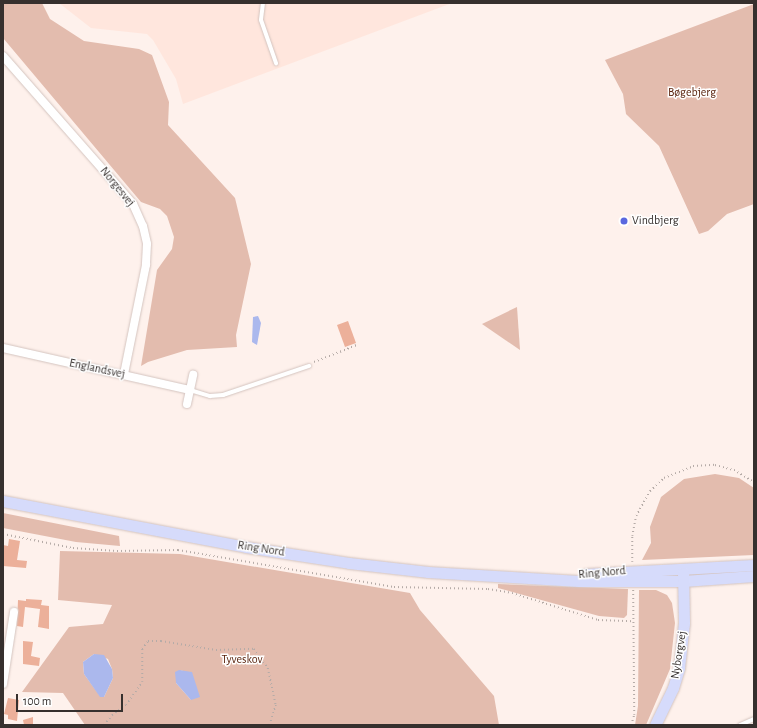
<!DOCTYPE html>
<html>
<head>
<meta charset="utf-8">
<style>
	body { margin:0 }
	#map { position:relative; width:757px; height:728px; overflow:hidden; background:#fef1ec; font-family:"Alegreya Sans",sans-serif }
	div>[style] { position:absolute }
	[style*='--x'] { left:calc(var(--x)*1px); top:calc(var(--y)*1px); width:calc(var(--w)*1px); rotate:calc(var(--a)*1deg) }
	.built>* { inset:0; background:#ffe6dd }
	.green>* { inset:0; background:#e3bcae }
	.water>* { inset:0; background:#abb8ed }
	.building>* { inset:0; background:#ecb09a }
	.path>* { height:1.5px; margin-top:-0.75px; transform-origin:0; background:repeating-linear-gradient(90deg,#b5aba7 0 1px,transparent 0 4px) }
	.roads { filter:drop-shadow(0 0 1px #d4c4bf) drop-shadow(0 0 1px #d4c4bf) }
	.lane>* { height:4px; margin:-2px; padding:0 2px; transform-origin:2px; border-radius:2px; background:#fff }
	.street>* { height:8px; margin:-4px; padding:0 4px; transform-origin:4px; border-radius:4px; background:#fff }
	.secondary>* { height:11px; margin:-5.5px; padding:0 5.5px; transform-origin:5.5px; border-radius:5.5px; background:#d6dbfb }
	.dots>* { width:11px; height:11px; translate:-50% -50%; box-sizing:border-box; border:2px solid #fff; border-radius:50% }
	span { translate:-50% -50%; white-space:nowrap; text-align:center; line-height:1.15; -webkit-text-stroke:3px #fff; paint-order:stroke }
	.park-label { font-size:12px; color:#5a240e }
	.street-label { font-size:12px; color:#36302e }
	.poi-label { font-size:12px; color:#36302e }
	.left { translate:0 -50%; text-align:left }
	.frame { position:absolute; inset:0; border:4px solid #36302e; pointer-events:none }
	.scale { position:absolute; left:16px; top:694px; width:107px; height:18px; box-sizing:border-box; border:2px solid #36302e; border-top:0; padding-left:5px; font-size:12px; line-height:14px; white-space:nowrap; color:#36302e; -webkit-text-stroke:3px #fff; paint-order:stroke }
</style>
</head>
<body>
<div id="map">
	<div class="built">
		<div style="clip-path:polygon(59px 3px,452px 3px,183px 104px,176px 79px,153px 40px,147px 34px,91px 28px)"></div>
	</div>
	<div class="green">
		<div style="clip-path:polygon(3px 3px,42px 3px,50px 19px,84px 41px,139px 49px,152px 55px,169px 102px,168px 125px,235px 198px,251px 264px,236px 335px,237px 347px,187px 350px,148px 362px,141px 366px,157px 270px,172px 249px,174px 237px,167px 216px,160px 209px,141px 202px,3px 38px)"></div>
		<div style="clip-path:polygon(754px 4px,754px 204px,727px 214px,708px 231px,699px 234px,659px 146px,626px 114px,623px 94px,605px 60px)"></div>
		<div style="clip-path:polygon(517px 307px,520px 350px,482px 324px)"></div>
		<div style="clip-path:polygon(715px 474px,739px 478px,754px 488px,754px 555px,642px 560px,651px 543px,650px 527px,661px 497px,684px 479px)"></div>
		<div style="clip-path:polygon(3px 513px,119px 536px,120px 546px,76px 542px,3px 528px)"></div>
		<div style="clip-path:polygon(evenodd,60px 551px,180px 554px,410px 593px,420px 610px,494px 696px,499px 725px,85px 725px,63px 693px,22px 692px,69px 627px,103px 624px,112px 605px,58px 600px,60px 551px,94px 654px,108px 659px,112px 669px,113px 678px,104px 697px,100px 696px,84px 674px,83px 662px,94px 654px,60px 551px,182px 670px,191px 700px,176px 683px,182px 670px)"></div>
		<div style="clip-path:polygon(498px 584px,628px 589px,627px 615px,624px 618px,599px 616px,498px 588px)"></div>
		<div style="clip-path:polygon(639px 590px,656px 590px,667px 595px,672px 603px,675px 623px,670px 669px,646px 725px,635px 725px,638px 706px)"></div>
	</div>
	<div class="water">
		<div style="clip-path:polygon(258px 316px,261px 323px,257px 345px,252px 342px,253px 317px)"></div>
		<div style="clip-path:polygon(94px 654px,104px 655px,112px 669px,113px 678px,104px 697px,100px 697px,84px 674px,83px 662px)"></div>
		<div style="clip-path:polygon(179px 670px,192px 672px,200px 697px,191px 700px,176px 683px,175px 672px)"></div>
	</div>
	<div class="building">
		<div style="clip-path:polygon(348px 321px,356px 343px,345px 347px,337px 325px)"></div>
		<div style="clip-path:polygon(9px 539px,20px 541px,17px 560px,27px 561px,26px 568px,3px 566px,3px 545px,8px 546px)"></div>
		<div style="clip-path:polygon(26px 599px,42px 600px,41px 605px,49px 606px,49px 629px,38px 627px,40px 609px,25px 607px,23px 627px,17px 626px,18px 600px,26px 601px)"></div>
		<div style="clip-path:polygon(23px 641px,33px 642px,31px 656px,40px 658px,39px 666px,23px 664px)"></div>
		<div style="clip-path:polygon(8px 698px,19px 700px,17px 721px,8px 719px,8px 715px,4px 714px)"></div>
		<div style="clip-path:polygon(33px 717px,33px 725px,24px 725px,23px 720px)"></div>
	</div>
	<div class="path">
		<div style="--x:314;--y:362;--w:46;--a:-21.6"></div>
		<div style="--x:3;--y:534;--w:71;--a:11.3"></div>
		<div style="--x:73;--y:548;--w:44;--a:3.9"></div>
		<div style="--x:117;--y:551;--w:61;--a:-0.9"></div>
		<div style="--x:178;--y:550;--w:219;--a:9.7"></div>
		<div style="--x:394;--y:587;--w:94;--a:1.2"></div>
		<div style="--x:488;--y:589;--w:24;--a:9"></div>
		<div style="--x:512;--y:593;--w:90;--a:17.4"></div>
		<div style="--x:598;--y:620;--w:35;--a:2"></div>
		<div style="--x:632;--y:562;--w:26;--a:-90"></div>
		<div style="--x:632;--y:536;--w:20;--a:-79"></div>
		<div style="--x:636;--y:516;--w:29;--a:-61"></div>
		<div style="--x:650;--y:491;--w:19;--a:-43"></div>
		<div style="--x:664;--y:478;--w:31;--a:-22"></div>
		<div style="--x:693;--y:466;--w:22;--a:-3"></div>
		<div style="--x:715;--y:465;--w:20;--a:15"></div>
		<div style="--x:734;--y:470;--w:23;--a:31"></div>
		<div style="--x:104;--y:725;--w:13;--a:-51"></div>
		<div style="--x:112;--y:715;--w:17;--a:-36"></div>
		<div style="--x:126;--y:705;--w:28;--a:-55"></div>
		<div style="--x:142;--y:682;--w:33;--a:-90"></div>
		<div style="--x:142;--y:649;--w:10;--a:-53"></div>
		<div style="--x:148;--y:641;--w:13;--a:0"></div>
		<div style="--x:161;--y:641;--w:56;--a:9.3"></div>
		<div style="--x:216;--y:650;--w:38;--a:-2"></div>
		<div style="--x:254;--y:649;--w:24;--a:54"></div>
		<div style="--x:268;--y:668;--w:38;--a:78"></div>
		<div style="--x:276;--y:705;--w:21;--a:107"></div>
		<div style="--x:631;--y:725;--w:10;--a:-73"></div>
		<div style="--x:634;--y:715;--w:126;--a:-90.5"></div>
	</div>
	<div class="roads">
		<div class="lane">
			<div style="--x:263;--y:3;--w:17;--a:97"></div>
			<div style="--x:261;--y:20;--w:46;--a:70.8"></div>
			<div style="--x:190;--y:390;--w:21;--a:17"></div>
			<div style="--x:210;--y:396;--w:13;--a:-4"></div>
			<div style="--x:223;--y:395;--w:91;--a:-18.6"></div>
			<div style="--x:740;--y:725;--w:15;--a:-23"></div>
		</div>
		<div class="street">
			<div style="--x:3;--y:56;--w:197;--a:48.7"></div>
			<div style="--x:133;--y:204;--w:24;--a:66"></div>
			<div style="--x:143;--y:226;--w:18;--a:77"></div>
			<div style="--x:147;--y:244;--w:21;--a:93"></div>
			<div style="--x:146;--y:265;--w:111;--a:101.4"></div>
			<div style="--x:3;--y:348;--w:192;--a:12.7"></div>
			<div style="--x:187;--y:404;--w:30;--a:-78"></div>
			<div style="--x:3;--y:684;--w:73;--a:-81.3"></div>
		</div>
		<div class="secondary">
			<div style="--x:3;--y:501;--w:247;--a:10.7"></div>
			<div style="--x:246;--y:547;--w:104;--a:8.8"></div>
			<div style="--x:349;--y:563;--w:80;--a:6.5"></div>
			<div style="--x:428;--y:572;--w:151;--a:3.4"></div>
			<div style="--x:579;--y:581;--w:104;--a:0"></div>
			<div style="--x:683;--y:581;--w:71;--a:-4"></div>
			<div style="--x:586;--y:574;--w:168;--a:-3.1"></div>
			<div style="--x:655;--y:725;--w:41;--a:-64.1"></div>
			<div style="--x:673;--y:688;--w:21;--a:-73"></div>
			<div style="--x:679;--y:668;--w:45;--a:-83.7"></div>
			<div style="--x:684;--y:623;--w:50;--a:-91.1"></div>
		</div>
	</div>
	<div class="dots">
		<div style="left:624px;top:221px;background:#5a68df"></div>
	</div>
	<div class="park-label">
		<span style="left:692px;top:93px">Bøgebjerg</span>
		<span style="left:242px;top:660px">Tyveskov</span>
	</div>
	<div class="street-label">
		<span style="left:117px;top:187px;rotate:51deg">Norgesvej</span>
		<span style="left:97px;top:369px;rotate:12deg">Englandsvej</span>
		<span style="left:261px;top:549px;rotate:9deg">Ring Nord</span>
		<span style="left:602px;top:573px;rotate:-5deg">Ring Nord</span>
		<span style="left:679px;top:655px;rotate:-81deg">Nyborgvej</span>
	</div>
	<div class="poi-label">
		<span class="left" style="left:632px;top:221px">Vindbjerg</span>
	</div>
	<div class="frame"></div>
	<div class="scale">100 m</div>
</div>
</body>
</html>
